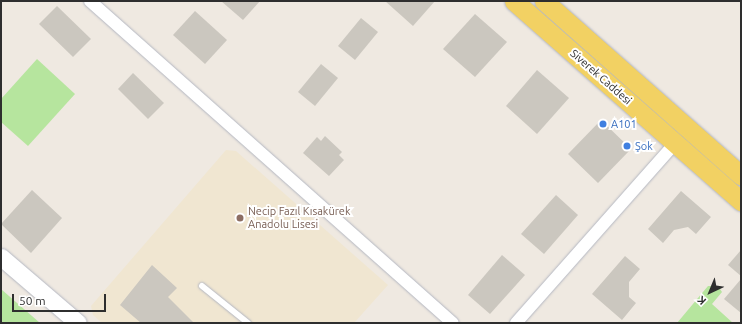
<!DOCTYPE html>
<html>
<head>
<meta charset="utf-8">
<style>
	body { margin:0 }
	#map { position:relative; width:742px; height:324px; overflow:hidden; background:#efe9e1; font-family:Ubuntu,sans-serif }
	div>[style] { position:absolute }
	[style*='--x'] { left:calc(var(--x)*1px); top:calc(var(--y)*1px); width:calc(var(--w)*1px); rotate:calc(var(--a)*1deg) }
	.education>* { inset:0; background:#f0e6d1 }
	.green>* { inset:0; background:#b6e59e }
	.building>* { inset:0; background:#cbc7bf }
	.roads { filter:drop-shadow(0 0 1px #b4b7c1) drop-shadow(0 0 1px #b4b7c1) }
	.lane>* { height:6px; margin:-3px; padding:0 3px; transform-origin:3px; border-radius:3px; background:#fff }
	.street>* { height:12px; margin:-6px; padding:0 6px; transform-origin:6px; border-radius:6px; background:#fff }
	.secondary>* { height:17px; margin:-8.5px; padding:0 8.5px; transform-origin:8.5px; border-radius:8.5px; background:#fff }
	.primary>* { height:19px; margin:-9.5px; padding:0 9.5px; transform-origin:9.5px; border-radius:9.5px; background:#f2d163 }
	.dots>* { width:11px; height:11px; translate:-50% -50%; box-sizing:border-box; border:2px solid #fff; border-radius:50% }
	span { translate:-50% -50%; white-space:nowrap; text-align:center; line-height:1.15; -webkit-text-stroke:4px #fff; paint-order:stroke }
	.street-label { font-size:11px; color:#2e2e2e }
	.shop-label { font-size:11px; color:#366cbe }
	.left { translate:0 -50%; text-align:left }
	.education-label { font-size:11px; color:#785e54 }
	.frame { position:absolute; inset:0; border:2px solid #2e2e2e; pointer-events:none }
	.north { position:absolute; left:690px; top:272px; width:40px; height:40px; -webkit-text-stroke:3px #fff; paint-order:stroke; rotate:224deg; font-size:11px; font-weight:700; line-height:16px; text-align:center; color:#2e2e2e }
	.north::after { content:''; display:block; margin:auto; width:14px; height:18px; background:#2e2e2e; clip-path:polygon(50% 0,100% 100%,50% 72%,0 100%) }
	.scale { position:absolute; left:12px; top:294px; width:94px; height:18px; box-sizing:border-box; border:2px solid #2e2e2e; border-top:0; padding-left:5px; font-size:12px; line-height:14px; white-space:nowrap; color:#2e2e2e; -webkit-text-stroke:3px #fff; paint-order:stroke }
</style>
</head>
<body>
<div id="map">
	<div class="education">
		<div style="clip-path:polygon(226px 150px,236px 151px,388px 285px,354px 323px,102px 323px,93px 315px,91px 306px)"></div>
	</div>
	<div class="green">
		<div style="clip-path:polygon(37px 59px,75px 94px,28px 146px,1px 122px,1px 99px)"></div>
		<div style="clip-path:polygon(708px 286px,718px 286px,722px 292px,712px 304px,733px 323px,677px 323px)"></div>
		<div style="clip-path:polygon(1px 289px,40px 323px,1px 323px)"></div>
	</div>
	<div class="building">
		<div style="clip-path:polygon(221px 1px,260px 1px,243px 20px)"></div>
		<div style="clip-path:polygon(385px 1px,435px 1px,413px 26px)"></div>
		<div style="clip-path:polygon(57px 6px,91px 39px,73px 57px,39px 24px)"></div>
		<div style="clip-path:polygon(195px 11px,227px 40px,205px 64px,173px 35px)"></div>
		<div style="clip-path:polygon(475px 14px,507px 42px,475px 77px,443px 49px)"></div>
		<div style="clip-path:polygon(361px 18px,378px 32px,355px 60px,338px 46px)"></div>
		<div style="clip-path:polygon(321px 64px,338px 78px,315px 106px,298px 92px)"></div>
		<div style="clip-path:polygon(537px 70px,569px 98px,537px 134px,506px 106px)"></div>
		<div style="clip-path:polygon(133px 73px,164px 103px,148px 119px,118px 89px)"></div>
		<div style="clip-path:polygon(601px 120px,631px 149px,598px 183px,568px 154px)"></div>
		<div style="clip-path:polygon(325px 136px,342px 152px,339px 155px,344px 160px,329px 176px,303px 153px,317px 137px,321px 141px)"></div>
		<div style="clip-path:polygon(32px 190px,62px 218px,31px 253px,1px 224px)"></div>
		<div style="clip-path:polygon(681px 191px,711px 217px,696px 234px,688px 227px,674px 230px,663px 243px,648px 229px)"></div>
		<div style="clip-path:polygon(556px 195px,578px 215px,544px 254px,521px 234px)"></div>
		<div style="clip-path:polygon(741px 250px,741px 276px,728px 265px)"></div>
		<div style="clip-path:polygon(502px 255px,525px 275px,490px 314px,468px 295px)"></div>
		<div style="clip-path:polygon(625px 256px,640px 269px,629px 282px,629px 297px,636px 303px,622px 320px,592px 294px)"></div>
		<div style="clip-path:polygon(152px 265px,177px 288px,168px 297px,194px 323px,141px 323px,120px 305px)"></div>
		<div style="clip-path:polygon(741px 279px,741px 313px,724px 299px)"></div>
	</div>
	<div class="roads">
		<div class="lane">
			<div style="--x:202;--y:286;--w:59;--a:38.8"></div>
		</div>
		<div class="street">
			<div style="--x:90;--y:1;--w:485;--a:41.6"></div>
			<div style="--x:516;--y:323;--w:242;--a:-48.5"></div>
		</div>
		<div class="secondary">
			<div style="--x:1;--y:257;--w:101;--a:40.6"></div>
		</div>
		<div class="primary">
			<div style="--x:514;--y:1;--w:303;--a:41.4"></div>
			<div style="--x:544;--y:1;--w:263;--a:41.5"></div>
		</div>
	</div>
	<div class="dots">
		<div style="left:603px;top:124px;background:#3f7fe0"></div>
		<div style="left:627px;top:146px;background:#3f7fe0"></div>
		<div style="left:240px;top:218px;background:#8d6e63"></div>
	</div>
	<div class="street-label">
		<span style="left:601px;top:77px;rotate:41deg">Siverek Caddesi</span>
	</div>
	<div class="shop-label">
		<span class="left" style="left:611px;top:124px">A101</span>
		<span class="left" style="left:635px;top:146px">Şok</span>
	</div>
	<div class="education-label">
		<span class="left" style="left:248px;top:218px">Necip Fazıl Kısakürek<br>Anadolu Lisesi</span>
	</div>
	<div class="frame"></div>
	<div class="north">K</div>
	<div class="scale">50 m</div>
</div>
</body>
</html>
